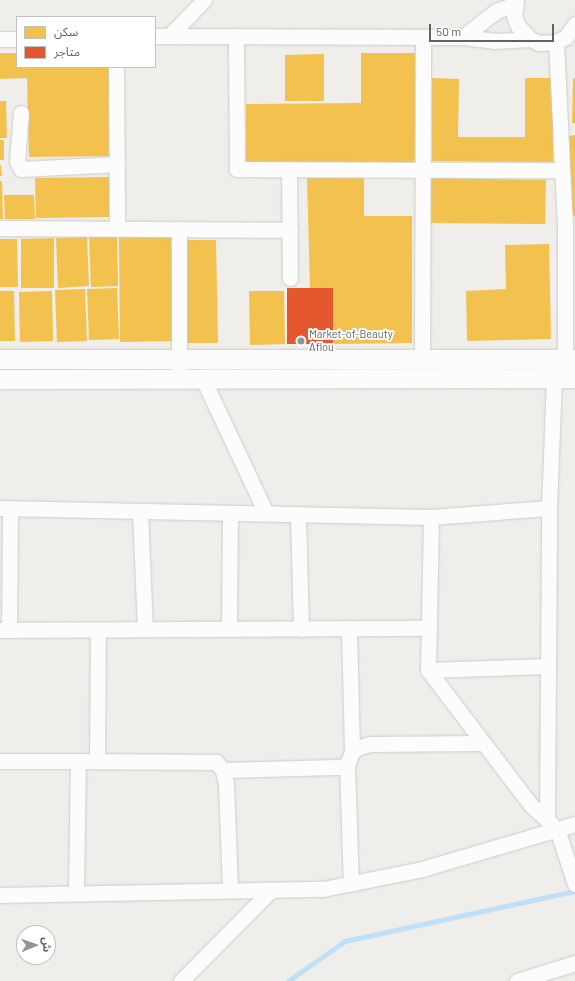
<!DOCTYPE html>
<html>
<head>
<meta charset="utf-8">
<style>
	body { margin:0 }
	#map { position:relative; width:575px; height:981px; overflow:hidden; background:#efeeea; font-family:Barlow,"Noto Sans Arabic",sans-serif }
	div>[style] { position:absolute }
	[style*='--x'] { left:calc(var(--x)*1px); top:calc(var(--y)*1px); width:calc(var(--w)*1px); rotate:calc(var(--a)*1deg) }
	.homes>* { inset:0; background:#f2c14e }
	.shops>* { inset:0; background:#e4572e }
	.stream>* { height:5px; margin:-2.5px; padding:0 2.5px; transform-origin:2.5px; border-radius:2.5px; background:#bfe0f9 }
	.roads { filter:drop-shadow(0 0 1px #cbcccc) drop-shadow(0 0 1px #cbcccc) }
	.minor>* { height:15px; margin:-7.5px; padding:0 7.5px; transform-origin:7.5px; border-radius:7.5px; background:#fdfcfc }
	.tertiary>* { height:19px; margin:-9.5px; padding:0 9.5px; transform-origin:9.5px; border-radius:9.5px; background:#fdfcfc }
	.dots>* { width:11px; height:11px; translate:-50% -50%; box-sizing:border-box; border:2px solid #fff; border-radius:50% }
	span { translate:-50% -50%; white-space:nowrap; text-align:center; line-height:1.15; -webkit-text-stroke:4px #fff; paint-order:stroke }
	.poi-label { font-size:11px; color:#5f6368 }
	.left { translate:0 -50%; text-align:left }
	.legend { position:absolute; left:16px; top:16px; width:140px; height:52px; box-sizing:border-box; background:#fff; border:1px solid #bfc1c3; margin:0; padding:5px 7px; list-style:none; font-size:12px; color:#5f6368 }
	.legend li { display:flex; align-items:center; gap:8px; height:20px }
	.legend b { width:20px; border:1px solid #bfc1c3 }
	.north { position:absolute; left:16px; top:925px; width:40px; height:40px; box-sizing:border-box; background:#fff; border:1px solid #bfc1c3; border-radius:50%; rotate:88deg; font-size:11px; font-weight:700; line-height:16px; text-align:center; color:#5f6368 }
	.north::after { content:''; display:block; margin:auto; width:14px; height:18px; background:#919496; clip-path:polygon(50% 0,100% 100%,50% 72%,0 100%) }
	.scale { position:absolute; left:429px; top:24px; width:125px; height:18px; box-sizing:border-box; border:2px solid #5f6368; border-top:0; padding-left:5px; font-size:12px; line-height:14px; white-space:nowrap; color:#5f6368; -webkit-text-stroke:3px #fff; paint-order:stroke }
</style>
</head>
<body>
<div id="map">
	<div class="homes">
		<div style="clip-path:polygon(0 53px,17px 53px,17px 67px,109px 67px,110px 156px,29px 157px,27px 78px,0 79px)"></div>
		<div style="clip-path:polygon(361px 53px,415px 53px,415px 165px,246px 165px,246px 104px,361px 103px)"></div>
		<div style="clip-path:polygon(324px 54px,324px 101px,285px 101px,285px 55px)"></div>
		<div style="clip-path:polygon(432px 78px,459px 79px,458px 137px,525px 137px,525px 78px,553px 78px,553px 162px,432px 161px)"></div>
		<div style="clip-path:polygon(573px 78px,575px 78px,575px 123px,572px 123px)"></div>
		<div style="clip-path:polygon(0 101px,6px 101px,7px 138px,0 138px)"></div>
		<div style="clip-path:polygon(575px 135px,575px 216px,572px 216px,569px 136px)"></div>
		<div style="clip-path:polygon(0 140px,4px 140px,4px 160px,0 160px)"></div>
		<div style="clip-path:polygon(0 165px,1px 165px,2px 176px,0 176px)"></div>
		<div style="clip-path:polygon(109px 177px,109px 217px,36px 218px,35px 178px)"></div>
		<div style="clip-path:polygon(364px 177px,364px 216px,412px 216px,412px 343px,333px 344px,333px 288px,310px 288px,307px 178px)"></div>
		<div style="clip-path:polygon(430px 178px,546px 180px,545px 224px,430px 223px)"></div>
		<div style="clip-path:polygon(0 181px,2px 181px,3px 219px,0 219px)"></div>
		<div style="clip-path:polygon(4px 195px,34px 195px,35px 219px,5px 219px)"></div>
		<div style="clip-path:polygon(171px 236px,173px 341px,120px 342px,119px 237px)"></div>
		<div style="clip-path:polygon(87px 237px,89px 286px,58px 288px,56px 238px)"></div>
		<div style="clip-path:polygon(89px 237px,117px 237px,118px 286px,91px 287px)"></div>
		<div style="clip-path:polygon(54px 238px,54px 288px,21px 288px,21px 239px)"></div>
		<div style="clip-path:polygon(0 239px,17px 239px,18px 287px,0 287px)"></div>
		<div style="clip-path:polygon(183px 240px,216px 240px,218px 343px,185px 343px)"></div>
		<div style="clip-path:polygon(549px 244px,551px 339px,467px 341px,466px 291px,506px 289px,505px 245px)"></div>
		<div style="clip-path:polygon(117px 288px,119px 339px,89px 340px,87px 289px)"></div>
		<div style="clip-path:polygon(85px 289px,87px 341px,57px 342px,55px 290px)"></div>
		<div style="clip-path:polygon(0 291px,14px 291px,15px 341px,0 341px)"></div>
		<div style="clip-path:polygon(52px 291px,53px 341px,20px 342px,19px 292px)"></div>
		<div style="clip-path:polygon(249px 291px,284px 291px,285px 344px,250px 345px)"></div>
	</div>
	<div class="shops">
		<div style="clip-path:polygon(287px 288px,333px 288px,333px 344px,287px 344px)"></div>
	</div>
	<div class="stream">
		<div style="--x:288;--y:981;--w:70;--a:-35.1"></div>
		<div style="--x:345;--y:941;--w:235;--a:-12.3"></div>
	</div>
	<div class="roads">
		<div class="minor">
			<div style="--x:516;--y:0;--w:16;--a:97"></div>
			<div style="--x:514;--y:16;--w:11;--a:68"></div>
			<div style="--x:518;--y:26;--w:18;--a:47"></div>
			<div style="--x:530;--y:39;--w:10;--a:24"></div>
			<div style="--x:539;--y:43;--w:17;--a:-3"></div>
			<div style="--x:556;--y:42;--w:11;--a:-27"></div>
			<div style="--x:566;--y:37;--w:16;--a:-55"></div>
			<div style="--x:514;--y:5;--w:19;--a:162"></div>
			<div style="--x:496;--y:11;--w:42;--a:141.8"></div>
			<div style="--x:463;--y:37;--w:31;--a:7"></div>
			<div style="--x:494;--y:41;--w:36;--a:-3"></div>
			<div style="--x:170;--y:35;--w:49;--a:-45.8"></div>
			<div style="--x:155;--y:36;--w:308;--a:0.2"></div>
			<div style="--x:236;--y:36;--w:133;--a:89.6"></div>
			<div style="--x:237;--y:169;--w:325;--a:0.2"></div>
			<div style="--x:0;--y:39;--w:17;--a:0"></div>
			<div style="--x:556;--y:42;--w:185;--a:87.2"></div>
			<div style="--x:565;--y:227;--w:142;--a:90"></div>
			<div style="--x:116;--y:67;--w:162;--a:89.6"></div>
			<div style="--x:21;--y:113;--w:48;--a:94.8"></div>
			<div style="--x:17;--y:161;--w:9;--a:63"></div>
			<div style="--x:21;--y:169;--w:96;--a:-3"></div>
			<div style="--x:289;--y:170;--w:108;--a:89.5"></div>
			<div style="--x:0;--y:228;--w:290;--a:0.4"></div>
			<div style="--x:179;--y:229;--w:150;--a:90"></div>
			<div style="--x:422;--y:360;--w:323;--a:-89.8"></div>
			<div style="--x:203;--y:379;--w:148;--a:64.8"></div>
			<div style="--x:0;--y:508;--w:431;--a:1.2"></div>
			<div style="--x:431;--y:517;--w:118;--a:-4.4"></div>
			<div style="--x:140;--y:511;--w:118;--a:87.6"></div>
			<div style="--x:298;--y:514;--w:115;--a:88.5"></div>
			<div style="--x:431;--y:517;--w:153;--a:91.1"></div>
			<div style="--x:428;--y:670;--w:170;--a:52.7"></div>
			<div style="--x:531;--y:805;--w:35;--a:43"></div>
			<div style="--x:557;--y:829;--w:58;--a:71.9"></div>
			<div style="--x:349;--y:628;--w:124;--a:88.6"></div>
			<div style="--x:229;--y:629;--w:116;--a:-89.5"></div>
			<div style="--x:0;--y:630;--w:429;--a:-0.3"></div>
			<div style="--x:9;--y:630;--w:121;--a:-89.5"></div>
			<div style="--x:428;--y:670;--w:120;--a:-1.9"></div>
			<div style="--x:0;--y:761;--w:78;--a:0"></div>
			<div style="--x:78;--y:761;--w:132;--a:90.9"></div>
			<div style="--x:78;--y:761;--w:138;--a:0.4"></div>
			<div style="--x:216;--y:762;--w:11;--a:49"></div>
			<div style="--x:223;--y:770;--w:14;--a:78"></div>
			<div style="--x:226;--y:784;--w:105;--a:87.8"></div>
			<div style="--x:97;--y:761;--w:131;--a:-89.6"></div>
			<div style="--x:347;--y:765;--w:119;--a:88.1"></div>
			<div style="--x:223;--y:770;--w:114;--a:-1.5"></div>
			<div style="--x:337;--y:767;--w:10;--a:-11"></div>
			<div style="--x:347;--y:765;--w:14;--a:-69"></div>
			<div style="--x:352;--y:752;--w:9;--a:-36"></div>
			<div style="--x:359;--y:747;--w:11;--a:-15"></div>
			<div style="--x:370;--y:744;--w:112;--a:-0.5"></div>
			<div style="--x:547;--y:820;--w:312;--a:-89.6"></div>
			<div style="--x:549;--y:508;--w:129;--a:-87.8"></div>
			<div style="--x:0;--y:895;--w:323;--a:-1.1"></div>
			<div style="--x:323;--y:889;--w:101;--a:-11.4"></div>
			<div style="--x:422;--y:869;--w:159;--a:-16.4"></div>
			<div style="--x:181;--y:981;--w:128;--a:-45.3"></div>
			<div style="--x:517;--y:981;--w:61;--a:-17.2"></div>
		</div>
		<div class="tertiary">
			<div style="--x:0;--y:359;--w:575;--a:0"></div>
			<div style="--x:0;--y:379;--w:575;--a:-0.1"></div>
		</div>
	</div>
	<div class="dots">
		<div style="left:301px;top:341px;background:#919496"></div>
	</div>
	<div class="poi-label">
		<span class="left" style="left:309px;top:341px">Market-of-Beauty<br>Aflou</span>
	</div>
	<ul class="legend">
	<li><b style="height:11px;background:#f2c14e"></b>سكن</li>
	<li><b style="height:11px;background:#e4572e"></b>متاجر</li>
	</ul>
	<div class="north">ش</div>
	<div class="scale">50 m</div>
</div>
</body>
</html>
